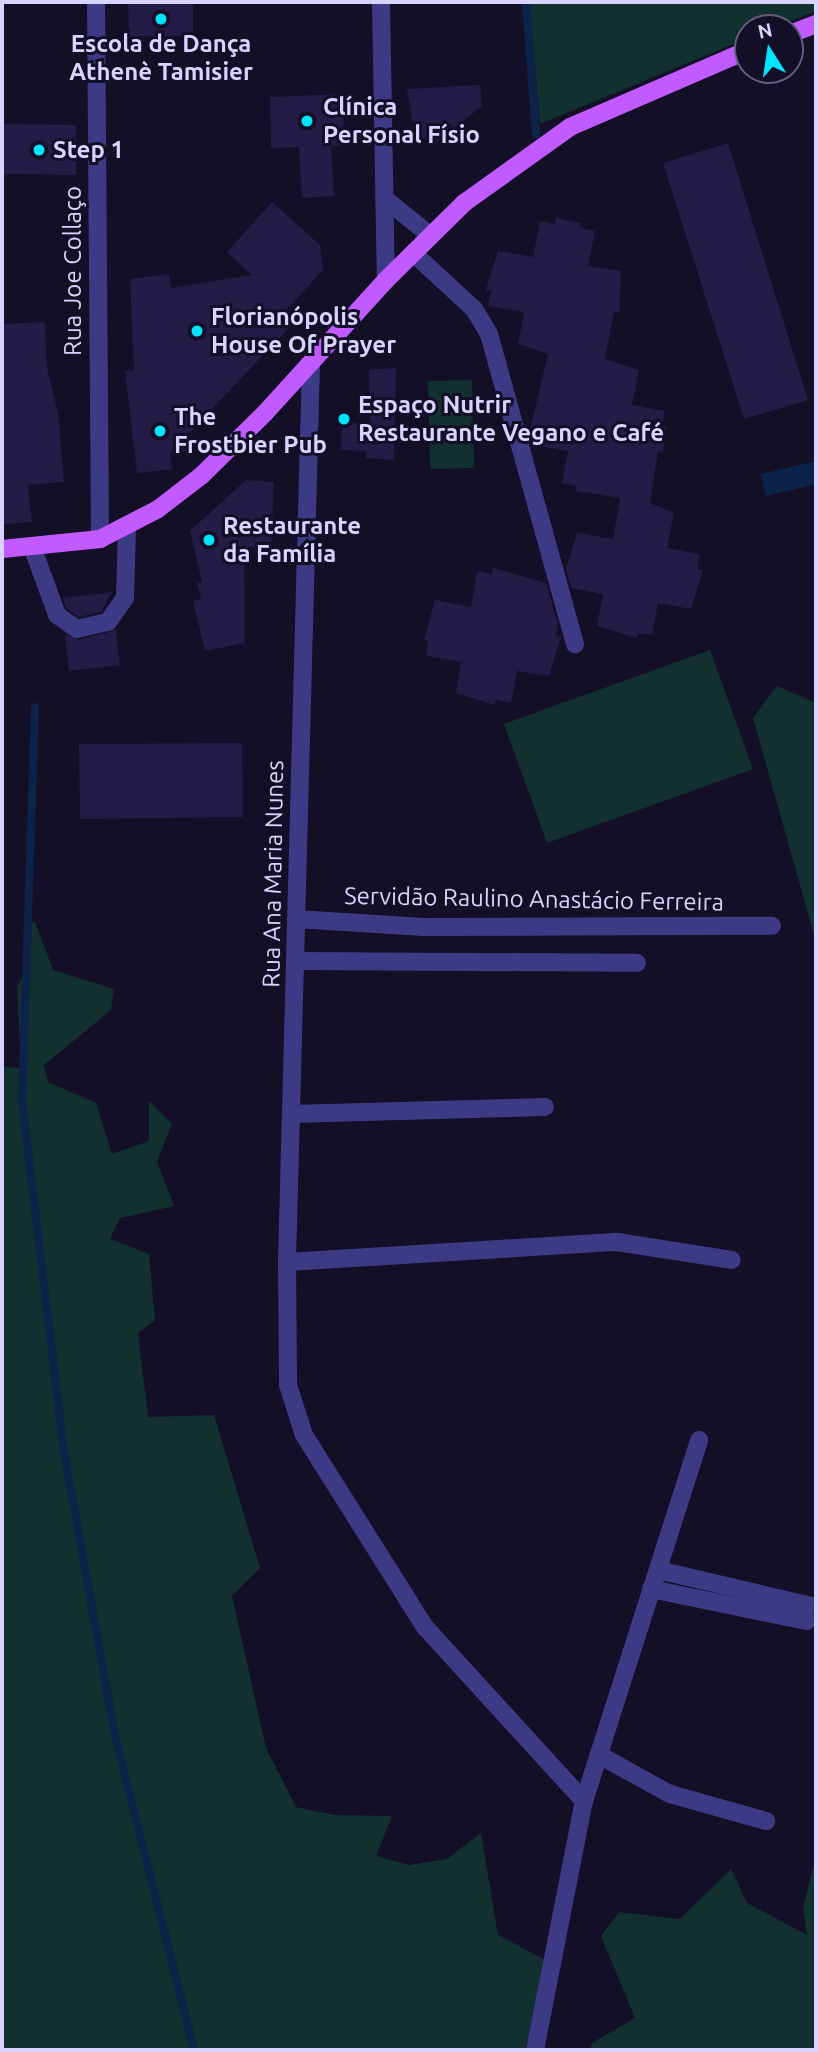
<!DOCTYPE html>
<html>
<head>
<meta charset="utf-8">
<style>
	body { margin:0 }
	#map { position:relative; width:818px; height:2052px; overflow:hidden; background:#130f26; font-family:Ubuntu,sans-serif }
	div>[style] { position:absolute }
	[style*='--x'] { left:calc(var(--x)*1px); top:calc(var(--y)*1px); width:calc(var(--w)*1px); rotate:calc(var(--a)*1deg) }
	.green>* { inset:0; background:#12302f }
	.water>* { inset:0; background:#0c2248 }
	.stream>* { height:8px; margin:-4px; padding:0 4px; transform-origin:4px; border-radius:4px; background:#0c2248 }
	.building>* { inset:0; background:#241b47 }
	.minor>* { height:18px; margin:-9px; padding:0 9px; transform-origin:9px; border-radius:9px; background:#3d3a85 }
	.major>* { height:18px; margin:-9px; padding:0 9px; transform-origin:9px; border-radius:9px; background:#c25bff }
	.dots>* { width:19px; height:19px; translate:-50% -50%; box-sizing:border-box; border:4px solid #130f26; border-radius:50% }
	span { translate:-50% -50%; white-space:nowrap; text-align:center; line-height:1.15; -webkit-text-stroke:6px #130f26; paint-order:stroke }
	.poi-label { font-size:24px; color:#d9d4ff; font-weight:700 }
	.left { translate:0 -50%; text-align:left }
	.street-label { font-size:24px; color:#d9d4ff }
	.frame { position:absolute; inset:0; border:4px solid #d9d4ff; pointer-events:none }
	.north { position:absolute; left:734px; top:14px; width:70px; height:70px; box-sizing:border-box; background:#130f26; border:2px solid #625e7d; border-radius:50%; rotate:348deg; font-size:19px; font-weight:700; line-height:28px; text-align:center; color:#d9d4ff }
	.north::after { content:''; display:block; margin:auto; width:24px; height:32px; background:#00e5ff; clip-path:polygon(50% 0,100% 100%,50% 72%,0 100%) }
</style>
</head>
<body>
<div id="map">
	<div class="green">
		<div style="clip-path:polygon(529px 2px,816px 2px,816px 11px,773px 28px,748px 28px,748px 38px,540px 124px)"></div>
		<div style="clip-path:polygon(472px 380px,474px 468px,430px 469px,428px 381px)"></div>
		<div style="clip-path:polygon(710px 650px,753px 769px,547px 843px,504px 724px)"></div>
		<div style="clip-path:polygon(777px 686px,816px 703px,816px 942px,753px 718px)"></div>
		<div style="clip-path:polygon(35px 922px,53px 970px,114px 989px,111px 1010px,44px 1065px,48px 1082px,96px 1103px,112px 1154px,149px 1141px,149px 1101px,172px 1124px,157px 1161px,174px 1206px,120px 1218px,110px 1239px,149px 1254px,155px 1320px,138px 1333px,148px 1417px,214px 1415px,260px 1568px,232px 1596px,266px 1748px,296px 1807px,334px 1815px,392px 1816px,376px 1856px,409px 1865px,447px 1859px,481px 1833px,498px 1935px,545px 1960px,525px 2050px,2px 2050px,2px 1067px,21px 1068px,17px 986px,25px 974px,25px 924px)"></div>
		<div style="clip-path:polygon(816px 1857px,816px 2050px,590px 2050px,592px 2043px,635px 2018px,601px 1936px,619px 1912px,680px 1919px,731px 1869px,747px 1903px,807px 1935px,803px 1907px)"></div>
	</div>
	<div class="water">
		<div style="clip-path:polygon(816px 461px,816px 484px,766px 496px,761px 474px)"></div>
	</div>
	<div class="stream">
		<div style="--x:526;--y:2;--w:133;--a:85.7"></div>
		<div style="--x:35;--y:707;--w:393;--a:91.9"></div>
		<div style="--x:22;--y:1100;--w:348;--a:83.2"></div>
		<div style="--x:63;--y:1446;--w:294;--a:79.8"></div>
		<div style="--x:115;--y:1735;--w:325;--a:75.9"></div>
	</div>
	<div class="building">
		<div style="clip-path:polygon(128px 2px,193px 2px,193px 36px,129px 36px)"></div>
		<div style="clip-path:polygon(480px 85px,482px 106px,437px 142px,423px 139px,414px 131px,407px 89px)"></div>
		<div style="clip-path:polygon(343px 94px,344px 145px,331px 146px,334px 196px,302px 198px,299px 147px,271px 148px,270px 97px)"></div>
		<div style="clip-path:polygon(2px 124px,76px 125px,76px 175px,2px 174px)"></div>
		<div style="clip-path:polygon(728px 143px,808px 400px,744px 419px,663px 163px)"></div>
		<div style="clip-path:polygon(272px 202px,320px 245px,323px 270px,280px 317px,290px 327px,188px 434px,189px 451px,170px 453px,172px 469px,137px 473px,125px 371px,134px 370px,130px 279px,169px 274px,171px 288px,252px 275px,227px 252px)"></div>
		<div style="clip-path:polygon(556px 218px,581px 223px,580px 228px,595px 231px,588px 266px,621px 271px,619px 313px,614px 312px,605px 359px,639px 370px,632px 405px,665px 411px,662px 426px,667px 427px,663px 452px,658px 451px,650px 503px,674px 513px,667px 548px,700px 554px,697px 569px,703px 570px,691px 609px,658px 603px,652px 635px,638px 633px,637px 638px,597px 626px,603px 594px,571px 588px,566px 569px,577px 533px,613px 539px,620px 498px,576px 491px,577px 486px,562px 483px,568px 451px,532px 445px,535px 431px,530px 430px,548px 354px,518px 344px,524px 312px,488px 306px,491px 291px,486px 290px,498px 251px,533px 257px,540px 221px,555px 224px)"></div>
		<div style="clip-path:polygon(45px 322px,47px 368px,58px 413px,64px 482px,28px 485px,32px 522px,4px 524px,2px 324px)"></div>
		<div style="clip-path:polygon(396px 368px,394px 460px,366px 458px,366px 451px,341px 450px,342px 422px,370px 424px,369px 370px)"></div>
		<div style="clip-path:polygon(246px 480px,274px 482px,271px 548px,244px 547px,245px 643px,205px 651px,193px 601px,201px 599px,197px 583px,202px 582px,190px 531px)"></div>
		<div style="clip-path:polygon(493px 568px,546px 583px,558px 624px,556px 636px,561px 637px,549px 676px,517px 671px,511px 703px,496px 700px,495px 705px,456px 693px,461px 662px,426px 656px,428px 641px,424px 640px,435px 600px,471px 607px,477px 571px,492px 574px)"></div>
		<div style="clip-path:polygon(112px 592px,101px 612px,79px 617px,66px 608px,63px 598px)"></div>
		<div style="clip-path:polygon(116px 630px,120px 665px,69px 671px,65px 634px,79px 640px)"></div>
		<div style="clip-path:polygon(242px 743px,243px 817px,80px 819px,79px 744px)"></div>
	</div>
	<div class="minor">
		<div style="--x:96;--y:2;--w:537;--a:89.57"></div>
		<div style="--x:381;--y:2;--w:278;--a:89"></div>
		<div style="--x:384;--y:198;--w:60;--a:39"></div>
		<div style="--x:413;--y:253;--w:83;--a:42.6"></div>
		<div style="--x:474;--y:309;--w:29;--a:59"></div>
		<div style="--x:489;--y:334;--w:322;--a:74.5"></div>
		<div style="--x:311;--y:363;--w:899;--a:91.53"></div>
		<div style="--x:287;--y:1262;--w:123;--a:89.5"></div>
		<div style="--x:288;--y:1385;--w:52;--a:72.3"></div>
		<div style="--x:304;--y:1435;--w:227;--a:57.8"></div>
		<div style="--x:425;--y:1627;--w:236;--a:47.6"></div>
		<div style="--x:33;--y:549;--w:70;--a:70"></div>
		<div style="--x:57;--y:615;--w:24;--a:35"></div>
		<div style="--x:77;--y:629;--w:32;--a:-13"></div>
		<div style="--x:108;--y:622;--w:29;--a:-55"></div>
		<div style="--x:125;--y:598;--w:70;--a:-88.4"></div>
		<div style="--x:296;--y:919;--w:128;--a:3.6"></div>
		<div style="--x:424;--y:927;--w:348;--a:-0.2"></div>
		<div style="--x:295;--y:961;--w:342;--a:0.3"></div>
		<div style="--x:291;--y:1114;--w:254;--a:-1.6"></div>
		<div style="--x:287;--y:1262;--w:331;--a:-3.5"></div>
		<div style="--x:617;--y:1242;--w:116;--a:8.9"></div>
		<div style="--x:658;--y:1570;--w:157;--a:13.2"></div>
		<div style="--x:651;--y:1589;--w:159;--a:11.6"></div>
		<div style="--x:599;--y:1755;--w:81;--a:28.8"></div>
		<div style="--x:670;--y:1794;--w:100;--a:15.7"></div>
		<div style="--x:535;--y:2050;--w:254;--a:-78.9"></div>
		<div style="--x:584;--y:1801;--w:379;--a:-72.3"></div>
	</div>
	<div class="major">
		<div style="--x:790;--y:34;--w:28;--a:-21"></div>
		<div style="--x:2;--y:549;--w:99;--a:-5.8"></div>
		<div style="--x:100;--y:539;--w:65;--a:-27.3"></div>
		<div style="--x:158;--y:509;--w:56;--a:-37.7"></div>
		<div style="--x:202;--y:475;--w:88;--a:-44.5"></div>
		<div style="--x:265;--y:413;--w:180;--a:-47.7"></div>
		<div style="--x:386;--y:280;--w:110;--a:-44.6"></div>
		<div style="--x:464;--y:203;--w:130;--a:-35.6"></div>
		<div style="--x:570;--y:127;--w:194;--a:-23.4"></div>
	</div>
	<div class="dots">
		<div style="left:161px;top:19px;background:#00e5ff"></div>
		<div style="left:307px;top:121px;background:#00e5ff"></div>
		<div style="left:39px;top:150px;background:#00e5ff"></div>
		<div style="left:197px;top:331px;background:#00e5ff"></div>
		<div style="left:344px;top:419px;background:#00e5ff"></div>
		<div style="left:160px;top:431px;background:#00e5ff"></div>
		<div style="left:209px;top:540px;background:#00e5ff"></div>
	</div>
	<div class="poi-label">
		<span style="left:161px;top:58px">Escola de Dança<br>Athenè Tamisier</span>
		<span class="left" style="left:323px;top:121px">Clínica<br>Personal Físio</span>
		<span class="left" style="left:53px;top:150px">Step 1</span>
		<span class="left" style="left:211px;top:331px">Florianópolis<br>House Of Prayer</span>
		<span class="left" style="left:358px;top:419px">Espaço Nutrir<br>Restaurante Vegano e Café</span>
		<span class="left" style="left:174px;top:431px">The<br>Frostbier Pub</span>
		<span class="left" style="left:223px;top:540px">Restaurante<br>da Família</span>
	</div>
	<div class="street-label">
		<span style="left:73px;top:271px;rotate:-90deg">Rua Joe Collaço</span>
		<span style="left:273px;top:874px;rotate:-89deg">Rua Ana Maria Nunes</span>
		<span style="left:534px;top:899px;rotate:1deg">Servidão Raulino Anastácio Ferreira</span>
	</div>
	<div class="frame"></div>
	<div class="north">N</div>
</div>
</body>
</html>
